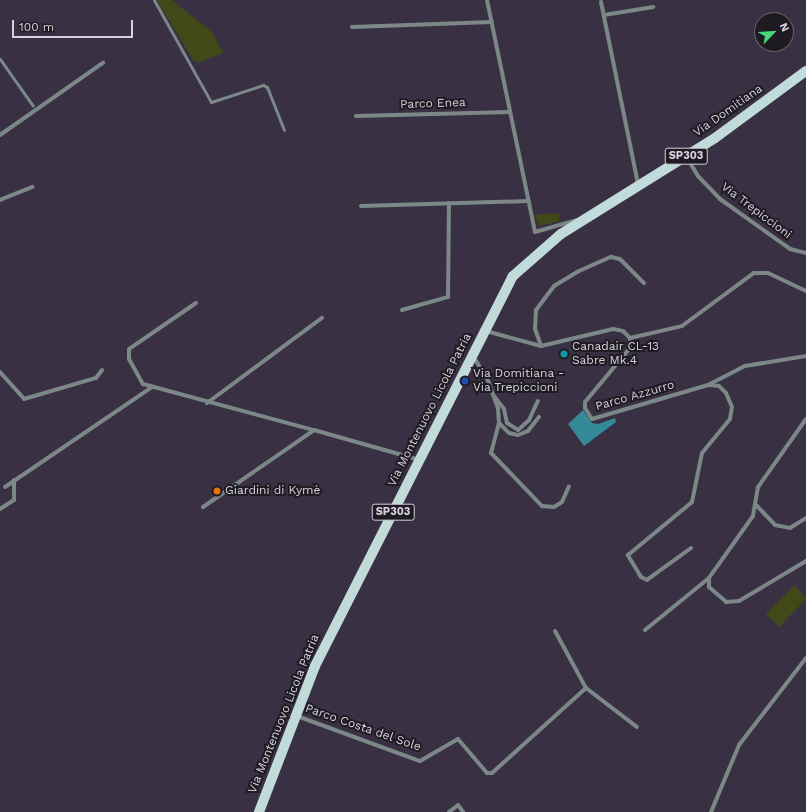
<!DOCTYPE html>
<html>
<head>
<meta charset="utf-8">
<style>
	body { margin:0 }
	#map { position:relative; width:806px; height:812px; overflow:hidden; background:#393143; font-family:"Work Sans",sans-serif }
	div>[style] { position:absolute }
	[style*='--x'] { left:calc(var(--x)*1px); top:calc(var(--y)*1px); width:calc(var(--w)*1px); rotate:calc(var(--a)*1deg) }
	.green>* { inset:0; background:#424919 }
	.water>* { inset:0; background:#348a97 }
	.lane>* { height:3px; margin:-1.5px; padding:0 1.5px; transform-origin:1.5px; border-radius:1.5px; background:#7c8887 }
	.street>* { height:4px; margin:-2px; padding:0 2px; transform-origin:2px; border-radius:2px; background:#7c8887 }
	.primary>* { height:10px; margin:-5px; padding:0 5px; transform-origin:5px; border-radius:5px; background:#c1dbda }
	.dots>* { width:11px; height:11px; translate:-50% -50%; box-sizing:border-box; border:2px solid #1f1b23; border-radius:50% }
	span { translate:-50% -50%; white-space:nowrap; text-align:center; line-height:1.15; -webkit-text-stroke:4px #1f1b23; paint-order:stroke }
	.shield-label span { padding:1px 3px; background:#1f1b23; border:1px solid; border-radius:3px; -webkit-text-stroke-width:0 }
	.shield-label { font-size:11px; color:#d6d1dd; font-weight:700 }
	.street-label { font-size:12px; color:#d6d1dd }
	.poi-label { font-size:12px; color:#d6d1dd }
	.left { translate:0 -50%; text-align:left }
	.north { position:absolute; left:754px; top:12px; width:40px; height:40px; box-sizing:border-box; background:#1f1b23; border:1px solid #68646d; border-radius:50%; rotate:65deg; font-size:11px; font-weight:700; line-height:16px; text-align:center; color:#d6d1dd }
	.north::after { content:''; display:block; margin:auto; width:14px; height:18px; background:#47d779; clip-path:polygon(50% 0,100% 100%,50% 72%,0 100%) }
	.scale { position:absolute; left:12px; top:20px; width:121px; height:18px; box-sizing:border-box; border:2px solid #d6d1dd; border-top:0; padding-left:5px; font-size:12px; line-height:14px; white-space:nowrap; color:#d6d1dd; -webkit-text-stroke:3px #1f1b23; paint-order:stroke }
</style>
</head>
<body>
<div id="map">
	<div class="green">
		<div style="clip-path:polygon(157px 0,172px 0,213px 33px,223px 53px,198px 63px,193px 60px)"></div>
		<div style="clip-path:polygon(559px 213px,559px 221px,539px 226px,534px 215px)"></div>
		<div style="clip-path:polygon(795px 585px,806px 599px,779px 627px,766px 614px)"></div>
	</div>
	<div class="water">
		<div style="clip-path:polygon(583px 410px,592px 423px,598px 424px,615px 418px,616px 422px,584px 446px,568px 424px)"></div>
	</div>
	<div class="lane">
		<div style="--x:154;--y:0;--w:117;--a:60.8"></div>
		<div style="--x:211;--y:102;--w:55;--a:-18.1"></div>
		<div style="--x:263;--y:85;--w:4;--a:27"></div>
		<div style="--x:267;--y:87;--w:46;--a:68.4"></div>
		<div style="--x:0;--y:59;--w:57;--a:54.9"></div>
	</div>
	<div class="street">
		<div style="--x:487;--y:0;--w:237;--a:78.3"></div>
		<div style="--x:535;--y:232;--w:44;--a:-15.9"></div>
		<div style="--x:601;--y:2;--w:186;--a:78.5"></div>
		<div style="--x:604;--y:15;--w:50;--a:-9.3"></div>
		<div style="--x:352;--y:27;--w:140;--a:-2"></div>
		<div style="--x:356;--y:116;--w:154;--a:-1.5"></div>
		<div style="--x:0;--y:135;--w:126;--a:-35"></div>
		<div style="--x:686;--y:156;--w:23;--a:59"></div>
		<div style="--x:698;--y:176;--w:32;--a:46"></div>
		<div style="--x:720;--y:199;--w:86;--a:35.5"></div>
		<div style="--x:790;--y:249;--w:16;--a:14"></div>
		<div style="--x:0;--y:200;--w:35;--a:-22"></div>
		<div style="--x:361;--y:206;--w:167;--a:-1.7"></div>
		<div style="--x:196;--y:303;--w:81;--a:145.5"></div>
		<div style="--x:129;--y:349;--w:10;--a:90"></div>
		<div style="--x:129;--y:359;--w:29;--a:61"></div>
		<div style="--x:143;--y:384;--w:177;--a:15.1"></div>
		<div style="--x:402;--y:310;--w:48;--a:-15.8"></div>
		<div style="--x:448;--y:297;--w:94;--a:-89.4"></div>
		<div style="--x:486;--y:331;--w:57;--a:15.3"></div>
		<div style="--x:541;--y:346;--w:74;--a:-13.3"></div>
		<div style="--x:613;--y:329;--w:10;--a:11"></div>
		<div style="--x:623;--y:331;--w:10;--a:45"></div>
		<div style="--x:630;--y:338;--w:10;--a:90"></div>
		<div style="--x:630;--y:348;--w:70;--a:129.8"></div>
		<div style="--x:585;--y:402;--w:6;--a:90"></div>
		<div style="--x:585;--y:408;--w:13;--a:58"></div>
		<div style="--x:592;--y:419;--w:121;--a:-16.3"></div>
		<div style="--x:708;--y:385;--w:42;--a:-27.2"></div>
		<div style="--x:745;--y:366;--w:62;--a:-9.3"></div>
		<div style="--x:630;--y:338;--w:53;--a:-13"></div>
		<div style="--x:682;--y:326;--w:89;--a:-36.4"></div>
		<div style="--x:754;--y:273;--w:14;--a:0"></div>
		<div style="--x:768;--y:273;--w:42;--a:25.3"></div>
		<div style="--x:541;--y:346;--w:18;--a:-109"></div>
		<div style="--x:535;--y:329;--w:19;--a:-87"></div>
		<div style="--x:536;--y:310;--w:30;--a:-53"></div>
		<div style="--x:554;--y:286;--w:29;--a:-31"></div>
		<div style="--x:579;--y:271;--w:35;--a:-24"></div>
		<div style="--x:611;--y:257;--w:9;--a:13"></div>
		<div style="--x:620;--y:259;--w:34;--a:45"></div>
		<div style="--x:473;--y:356;--w:26;--a:58"></div>
		<div style="--x:487;--y:378;--w:33;--a:70"></div>
		<div style="--x:498;--y:409;--w:14;--a:86"></div>
		<div style="--x:499;--y:423;--w:31;--a:105"></div>
		<div style="--x:491;--y:453;--w:74;--a:46.1"></div>
		<div style="--x:542;--y:506;--w:12;--a:5"></div>
		<div style="--x:554;--y:507;--w:9;--a:-32"></div>
		<div style="--x:562;--y:502;--w:17;--a:-66"></div>
		<div style="--x:0;--y:372;--w:36;--a:48"></div>
		<div style="--x:24;--y:399;--w:75;--a:-16.3"></div>
		<div style="--x:96;--y:378;--w:10;--a:-53"></div>
		<div style="--x:494;--y:396;--w:16;--a:52"></div>
		<div style="--x:504;--y:409;--w:14;--a:78"></div>
		<div style="--x:507;--y:423;--w:13;--a:32"></div>
		<div style="--x:518;--y:430;--w:15;--a:-42"></div>
		<div style="--x:529;--y:420;--w:21;--a:-65"></div>
		<div style="--x:207;--y:403;--w:143;--a:-36.5"></div>
		<div style="--x:806;--y:419;--w:83;--a:125.2"></div>
		<div style="--x:758;--y:487;--w:29;--a:100"></div>
		<div style="--x:753;--y:516;--w:76;--a:125.4"></div>
		<div style="--x:709;--y:578;--w:9;--a:90"></div>
		<div style="--x:709;--y:587;--w:23;--a:41"></div>
		<div style="--x:726;--y:602;--w:13;--a:-4"></div>
		<div style="--x:739;--y:601;--w:78;--a:-30.8"></div>
		<div style="--x:499;--y:423;--w:14;--a:45"></div>
		<div style="--x:509;--y:433;--w:9;--a:13"></div>
		<div style="--x:518;--y:435;--w:11;--a:-22"></div>
		<div style="--x:528;--y:431;--w:18;--a:-52"></div>
		<div style="--x:5;--y:487;--w:178;--a:-34.2"></div>
		<div style="--x:755;--y:504;--w:29;--a:46"></div>
		<div style="--x:775;--y:525;--w:15;--a:11"></div>
		<div style="--x:790;--y:528;--w:19;--a:-32"></div>
		<div style="--x:203;--y:507;--w:135;--a:-34.7"></div>
		<div style="--x:314;--y:430;--w:110;--a:15.8"></div>
		<div style="--x:0;--y:509;--w:17;--a:-33"></div>
		<div style="--x:14;--y:500;--w:20;--a:-90"></div>
		<div style="--x:691;--y:548;--w:54;--a:144"></div>
		<div style="--x:647;--y:580;--w:7;--a:-153"></div>
		<div style="--x:641;--y:577;--w:26;--a:-121"></div>
		<div style="--x:628;--y:555;--w:83;--a:-39.6"></div>
		<div style="--x:692;--y:502;--w:50;--a:-78.5"></div>
		<div style="--x:702;--y:453;--w:44;--a:-50.5"></div>
		<div style="--x:730;--y:419;--w:12;--a:-81"></div>
		<div style="--x:732;--y:407;--w:15;--a:-113"></div>
		<div style="--x:726;--y:393;--w:10;--a:-135"></div>
		<div style="--x:719;--y:386;--w:10;--a:-174"></div>
		<div style="--x:645;--y:630;--w:82;--a:-39.1"></div>
		<div style="--x:555;--y:631;--w:65;--a:61.5"></div>
		<div style="--x:586;--y:688;--w:64;--a:37.4"></div>
		<div style="--x:297;--y:716;--w:131;--a:20.1"></div>
		<div style="--x:420;--y:761;--w:44;--a:-30.1"></div>
		<div style="--x:458;--y:739;--w:45;--a:49.5"></div>
		<div style="--x:487;--y:773;--w:5;--a:0"></div>
		<div style="--x:492;--y:773;--w:127;--a:-42.1"></div>
		<div style="--x:449;--y:812;--w:11;--a:-38"></div>
		<div style="--x:458;--y:805;--w:9;--a:54"></div>
		<div style="--x:711;--y:812;--w:73;--a:-67.3"></div>
		<div style="--x:739;--y:745;--w:110;--a:-52.4"></div>
	</div>
	<div class="primary">
		<div style="--x:259;--y:812;--w:156;--a:-69"></div>
		<div style="--x:315;--y:666;--w:437;--a:-63.1"></div>
		<div style="--x:513;--y:276;--w:64;--a:-41.2"></div>
		<div style="--x:561;--y:234;--w:181;--a:-31.9"></div>
		<div style="--x:715;--y:138;--w:113;--a:-36.4"></div>
	</div>
	<div class="dots">
		<div style="left:564px;top:354px;background:#0f9aa8"></div>
		<div style="left:465px;top:381px;background:#1a4fb4"></div>
		<div style="left:217px;top:491px;background:#e8710a"></div>
	</div>
	<div class="shield-label">
		<span style="left:686px;top:156px">SP303</span>
		<span style="left:393px;top:512px">SP303</span>
	</div>
	<div class="street-label">
		<span style="left:433px;top:104px;rotate:-2deg">Parco Enea</span>
		<span style="left:728px;top:111px;rotate:-35deg">Via Domitiana</span>
		<span style="left:756px;top:211px;rotate:37deg">Via Trepiccioni</span>
		<span style="left:635px;top:396px;rotate:-16deg">Parco Azzurro</span>
		<span style="left:430px;top:410px;rotate:-63deg">Via Montenuovo Licola Patria</span>
		<span style="left:284px;top:714px;rotate:-68deg">Via Montenuovo Licola Patria</span>
		<span style="left:363px;top:728px;rotate:19deg">Parco Costa del Sole</span>
	</div>
	<div class="poi-label">
		<span class="left" style="left:572px;top:354px">Canadair CL-13<br>Sabre Mk.4</span>
		<span class="left" style="left:473px;top:381px">Via Domitiana -<br>Via Trepiccioni</span>
		<span class="left" style="left:225px;top:491px">Giardini di Kymè</span>
	</div>
	<div class="north">N</div>
	<div class="scale">100 m</div>
</div>
</body>
</html>
